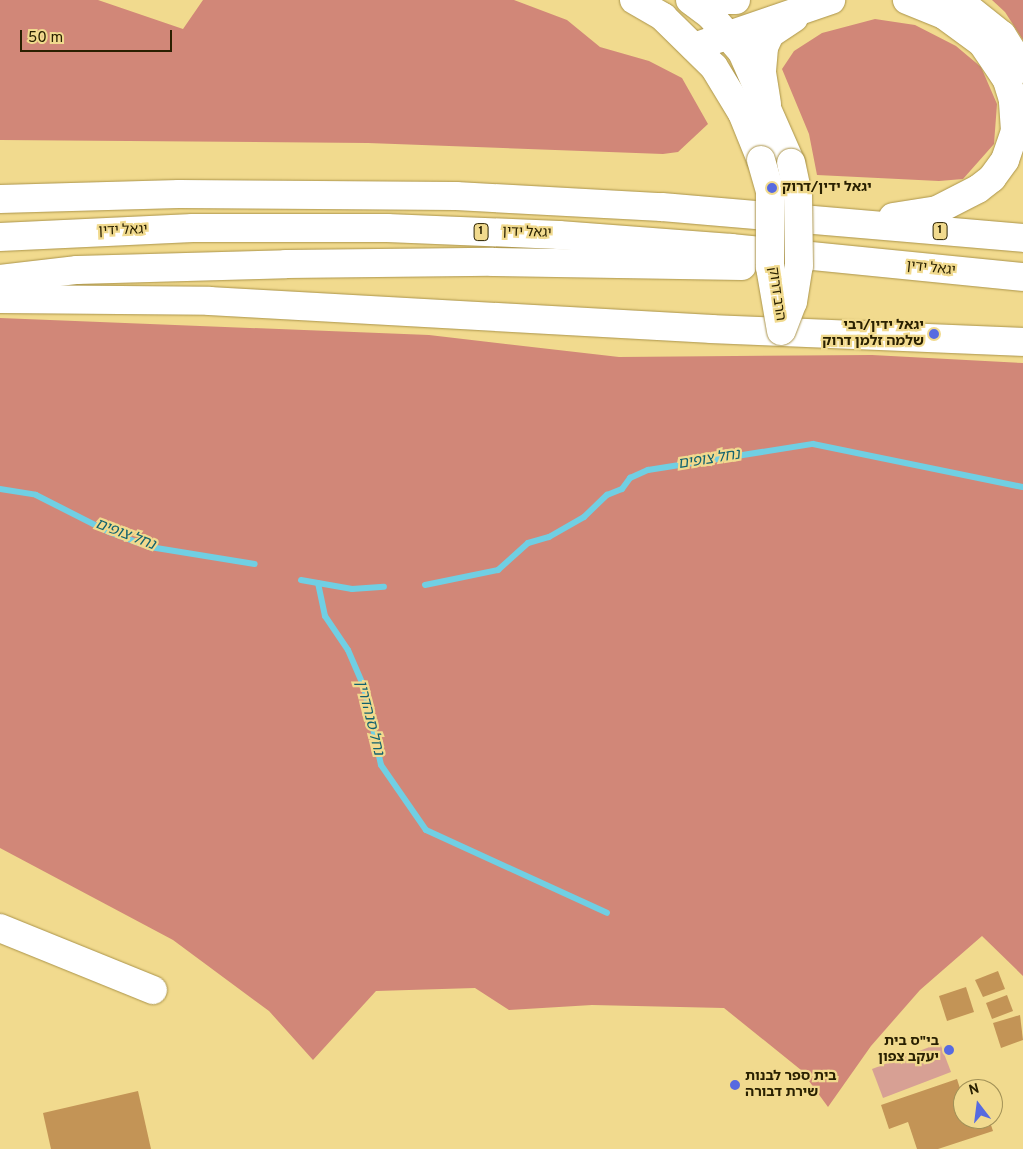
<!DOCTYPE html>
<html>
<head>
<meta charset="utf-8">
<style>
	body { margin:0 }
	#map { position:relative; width:1023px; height:1149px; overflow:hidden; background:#f1da8e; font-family:Overpass,"Noto Sans Hebrew",sans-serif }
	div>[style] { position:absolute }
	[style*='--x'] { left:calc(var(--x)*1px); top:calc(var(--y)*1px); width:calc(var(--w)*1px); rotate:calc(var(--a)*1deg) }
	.green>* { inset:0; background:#d7a094 }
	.forest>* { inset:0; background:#d18778 }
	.stream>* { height:6px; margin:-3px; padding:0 3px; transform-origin:3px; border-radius:3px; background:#70cfe3 }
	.building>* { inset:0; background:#c39456 }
	.roads { filter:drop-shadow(0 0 1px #ab944a) drop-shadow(0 0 1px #ab944a) }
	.minor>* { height:28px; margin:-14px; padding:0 14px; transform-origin:14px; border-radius:14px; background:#fff }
	.highway>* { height:28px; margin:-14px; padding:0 14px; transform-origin:14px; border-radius:14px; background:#fff }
	.bridges { filter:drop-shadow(0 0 1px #ab944a) drop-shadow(0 0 1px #ab944a) }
	.minor-bridge>* { height:28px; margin:-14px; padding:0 14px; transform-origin:14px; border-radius:14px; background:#fff }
	.dots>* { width:14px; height:14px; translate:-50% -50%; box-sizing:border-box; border:2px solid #f1da8e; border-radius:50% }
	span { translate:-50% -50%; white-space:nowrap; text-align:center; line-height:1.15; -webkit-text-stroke:4.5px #f1da8e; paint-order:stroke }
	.shield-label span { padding:1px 4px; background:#f1da8e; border:1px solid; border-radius:4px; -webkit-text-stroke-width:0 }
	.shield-label { font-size:12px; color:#292001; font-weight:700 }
	.poi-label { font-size:14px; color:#292001; font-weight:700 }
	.left { translate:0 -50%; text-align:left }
	.right { translate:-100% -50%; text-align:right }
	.street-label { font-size:14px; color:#292001 }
	.water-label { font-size:15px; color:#12626f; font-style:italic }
	.north { position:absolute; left:953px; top:1079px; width:50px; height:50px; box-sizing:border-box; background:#f1da8e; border:1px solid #a19056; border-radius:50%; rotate:345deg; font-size:14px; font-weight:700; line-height:20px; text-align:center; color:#292001 }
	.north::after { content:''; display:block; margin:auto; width:18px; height:22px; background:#576ae0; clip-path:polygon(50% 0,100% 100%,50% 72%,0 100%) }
	.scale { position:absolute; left:20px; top:30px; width:152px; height:22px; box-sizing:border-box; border:2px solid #292001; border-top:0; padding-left:6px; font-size:15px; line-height:18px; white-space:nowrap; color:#292001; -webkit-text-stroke:4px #f1da8e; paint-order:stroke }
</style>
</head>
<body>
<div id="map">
	<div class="green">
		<div style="clip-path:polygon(940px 1043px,951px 1072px,883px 1098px,872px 1069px)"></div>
	</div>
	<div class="forest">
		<div style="clip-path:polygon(0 0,98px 0,183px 29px,203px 0,514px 0,567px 20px,600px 47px,649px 61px,682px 78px,708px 124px,678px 152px,663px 154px,368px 143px,0 140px)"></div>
		<div style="clip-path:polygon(992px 0,1023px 0,1023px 40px,1005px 12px)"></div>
		<div style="clip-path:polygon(875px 19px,915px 25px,956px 46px,981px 67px,997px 104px,994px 144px,963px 179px,939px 181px,817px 175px,809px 134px,782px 69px,794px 51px,822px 33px)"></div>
		<div style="clip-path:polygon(0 318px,429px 335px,619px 357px,872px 355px,1023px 363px,1023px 976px,982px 936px,920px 990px,871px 1046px,828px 1107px,801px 1070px,724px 1008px,592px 1005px,509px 1010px,475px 988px,376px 991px,313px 1060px,269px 1011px,173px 940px,0 848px)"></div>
	</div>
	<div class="stream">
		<div style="--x:0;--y:489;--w:36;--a:9"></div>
		<div style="--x:36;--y:495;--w:82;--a:26.9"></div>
		<div style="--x:109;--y:532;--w:44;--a:20.1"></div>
		<div style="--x:150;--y:547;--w:106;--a:9.2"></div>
		<div style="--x:301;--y:580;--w:52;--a:10"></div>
		<div style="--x:352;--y:589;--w:32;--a:-4"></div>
		<div style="--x:318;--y:583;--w:34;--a:78"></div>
		<div style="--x:325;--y:616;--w:41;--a:55.9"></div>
		<div style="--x:348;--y:650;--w:40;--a:66.6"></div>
		<div style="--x:364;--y:687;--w:80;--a:77.7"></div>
		<div style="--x:381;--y:765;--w:79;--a:55.3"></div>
		<div style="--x:426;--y:830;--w:199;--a:24.6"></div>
		<div style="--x:425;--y:585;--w:75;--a:-11.6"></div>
		<div style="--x:498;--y:570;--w:40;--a:-42"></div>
		<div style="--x:528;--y:543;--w:22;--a:-16"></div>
		<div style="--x:549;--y:537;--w:40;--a:-29.7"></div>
		<div style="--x:584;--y:517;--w:32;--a:-44"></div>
		<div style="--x:607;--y:495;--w:16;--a:-22"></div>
		<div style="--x:622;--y:489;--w:14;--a:-54"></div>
		<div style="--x:630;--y:478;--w:20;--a:-24"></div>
		<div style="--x:648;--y:470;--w:167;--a:-9"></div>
		<div style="--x:813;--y:444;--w:214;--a:11.6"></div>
	</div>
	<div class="building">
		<div style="clip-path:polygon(998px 971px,1005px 989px,983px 997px,975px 980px)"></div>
		<div style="clip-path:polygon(966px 987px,974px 1012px,947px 1021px,939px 996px)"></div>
		<div style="clip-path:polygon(1007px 995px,1013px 1011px,992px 1019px,986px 1003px)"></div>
		<div style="clip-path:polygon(1020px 1015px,1023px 1040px,1001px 1048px,993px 1023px)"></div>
		<div style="clip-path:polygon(957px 1079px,963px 1098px,963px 1119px,989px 1119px,993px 1131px,938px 1149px,917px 1149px,908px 1122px,889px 1129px,881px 1105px)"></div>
		<div style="clip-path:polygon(138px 1091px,151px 1149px,51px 1149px,43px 1113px)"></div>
	</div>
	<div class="roads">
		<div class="minor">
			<div style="--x:634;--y:0;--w:34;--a:30"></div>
			<div style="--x:663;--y:17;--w:71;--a:44.4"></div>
			<div style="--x:714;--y:67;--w:54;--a:58.7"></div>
			<div style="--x:742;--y:113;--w:51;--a:68"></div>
			<div style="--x:690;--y:0;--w:26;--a:37"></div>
			<div style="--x:711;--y:16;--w:48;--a:49.3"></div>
			<div style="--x:742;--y:52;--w:121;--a:66.2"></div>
			<div style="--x:0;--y:928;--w:165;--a:22.1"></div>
		</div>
		<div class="highway">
			<div style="--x:704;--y:0;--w:32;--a:0"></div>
			<div style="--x:958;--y:0;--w:56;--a:38.5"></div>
			<div style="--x:1002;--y:35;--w:40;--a:58"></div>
			<div style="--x:694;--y:47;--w:145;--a:-18.9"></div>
			<div style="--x:767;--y:104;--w:33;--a:-99"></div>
			<div style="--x:762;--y:71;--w:24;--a:-85"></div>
			<div style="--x:764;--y:47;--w:14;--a:-65"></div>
			<div style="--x:770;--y:34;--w:29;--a:-34"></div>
			<div style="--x:0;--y:199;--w:179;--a:-1.6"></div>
			<div style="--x:179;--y:194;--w:277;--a:0.4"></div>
			<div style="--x:456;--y:196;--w:206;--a:3.1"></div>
			<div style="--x:662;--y:207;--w:362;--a:4.9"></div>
			<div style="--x:893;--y:217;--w:45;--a:-9"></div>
			<div style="--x:937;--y:210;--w:46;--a:-27.1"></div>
			<div style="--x:978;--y:189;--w:18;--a:-38"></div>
			<div style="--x:992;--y:178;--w:22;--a:-54"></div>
			<div style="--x:1005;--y:160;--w:31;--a:-71"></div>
			<div style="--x:1015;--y:131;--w:31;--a:-94"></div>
			<div style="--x:1013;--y:100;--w:21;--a:-107"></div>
			<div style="--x:1007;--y:80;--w:45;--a:-124"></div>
			<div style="--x:982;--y:43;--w:47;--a:-143.6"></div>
			<div style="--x:944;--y:15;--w:40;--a:-158"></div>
			<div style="--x:0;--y:237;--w:193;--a:-2.7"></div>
			<div style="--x:193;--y:228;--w:194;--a:0"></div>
			<div style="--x:387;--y:228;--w:172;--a:2.3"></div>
			<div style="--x:559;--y:235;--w:173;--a:4.3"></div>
			<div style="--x:732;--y:248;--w:292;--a:5.7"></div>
			<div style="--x:0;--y:279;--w:78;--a:-6.7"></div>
			<div style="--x:77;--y:270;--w:209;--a:-1.6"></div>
			<div style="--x:286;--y:264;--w:207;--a:-0.6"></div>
			<div style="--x:493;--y:262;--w:249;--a:0.9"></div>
			<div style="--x:0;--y:299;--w:209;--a:0.5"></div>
			<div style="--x:209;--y:301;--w:504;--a:3.19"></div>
			<div style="--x:712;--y:329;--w:311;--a:2.4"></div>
		</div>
	</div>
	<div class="bridges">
		<div class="minor-bridge">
			<div style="--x:761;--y:160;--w:32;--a:74"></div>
			<div style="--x:770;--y:191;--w:76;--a:90"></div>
			<div style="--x:770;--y:267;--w:65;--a:80.2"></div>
			<div style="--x:782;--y:330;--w:30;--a:-69"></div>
			<div style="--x:793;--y:302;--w:36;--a:-81"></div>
			<div style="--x:799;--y:266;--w:71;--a:-90.8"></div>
			<div style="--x:798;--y:195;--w:33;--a:-102"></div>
		</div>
	</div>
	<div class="dots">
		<div style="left:772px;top:188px;background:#576ae0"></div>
		<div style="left:934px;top:334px;background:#576ae0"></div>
		<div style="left:949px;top:1050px;background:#576ae0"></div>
		<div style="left:735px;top:1085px;background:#576ae0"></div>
	</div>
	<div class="shield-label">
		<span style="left:940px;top:231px">1</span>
		<span style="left:481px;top:232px">1</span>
	</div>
	<div class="poi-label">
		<span class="left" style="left:782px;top:188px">יגאל ידין/דרוק</span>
		<span class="right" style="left:924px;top:334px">יגאל ידין/רבי<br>שלמה זלמן דרוק</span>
		<span class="right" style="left:939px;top:1050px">בי"ס בית<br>יעקב צפון</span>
		<span class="left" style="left:745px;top:1085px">בית ספר לבנות<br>שירת דבורה</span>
	</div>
	<div class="street-label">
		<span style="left:123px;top:231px;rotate:-2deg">יגאל ידין</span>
		<span style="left:527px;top:233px;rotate:2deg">יגאל ידין</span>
		<span style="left:931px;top:269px;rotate:6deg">יגאל ידין</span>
		<span style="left:776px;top:294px;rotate:82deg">הרב דרוק</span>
	</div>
	<div class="water-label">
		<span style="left:709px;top:460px;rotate:-9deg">נחל צופים</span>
		<span style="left:125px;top:535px;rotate:21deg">נחל צופים</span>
		<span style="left:369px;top:718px;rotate:76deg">נחל סנהדרין</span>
	</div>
	<div class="north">N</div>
	<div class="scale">50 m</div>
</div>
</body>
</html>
